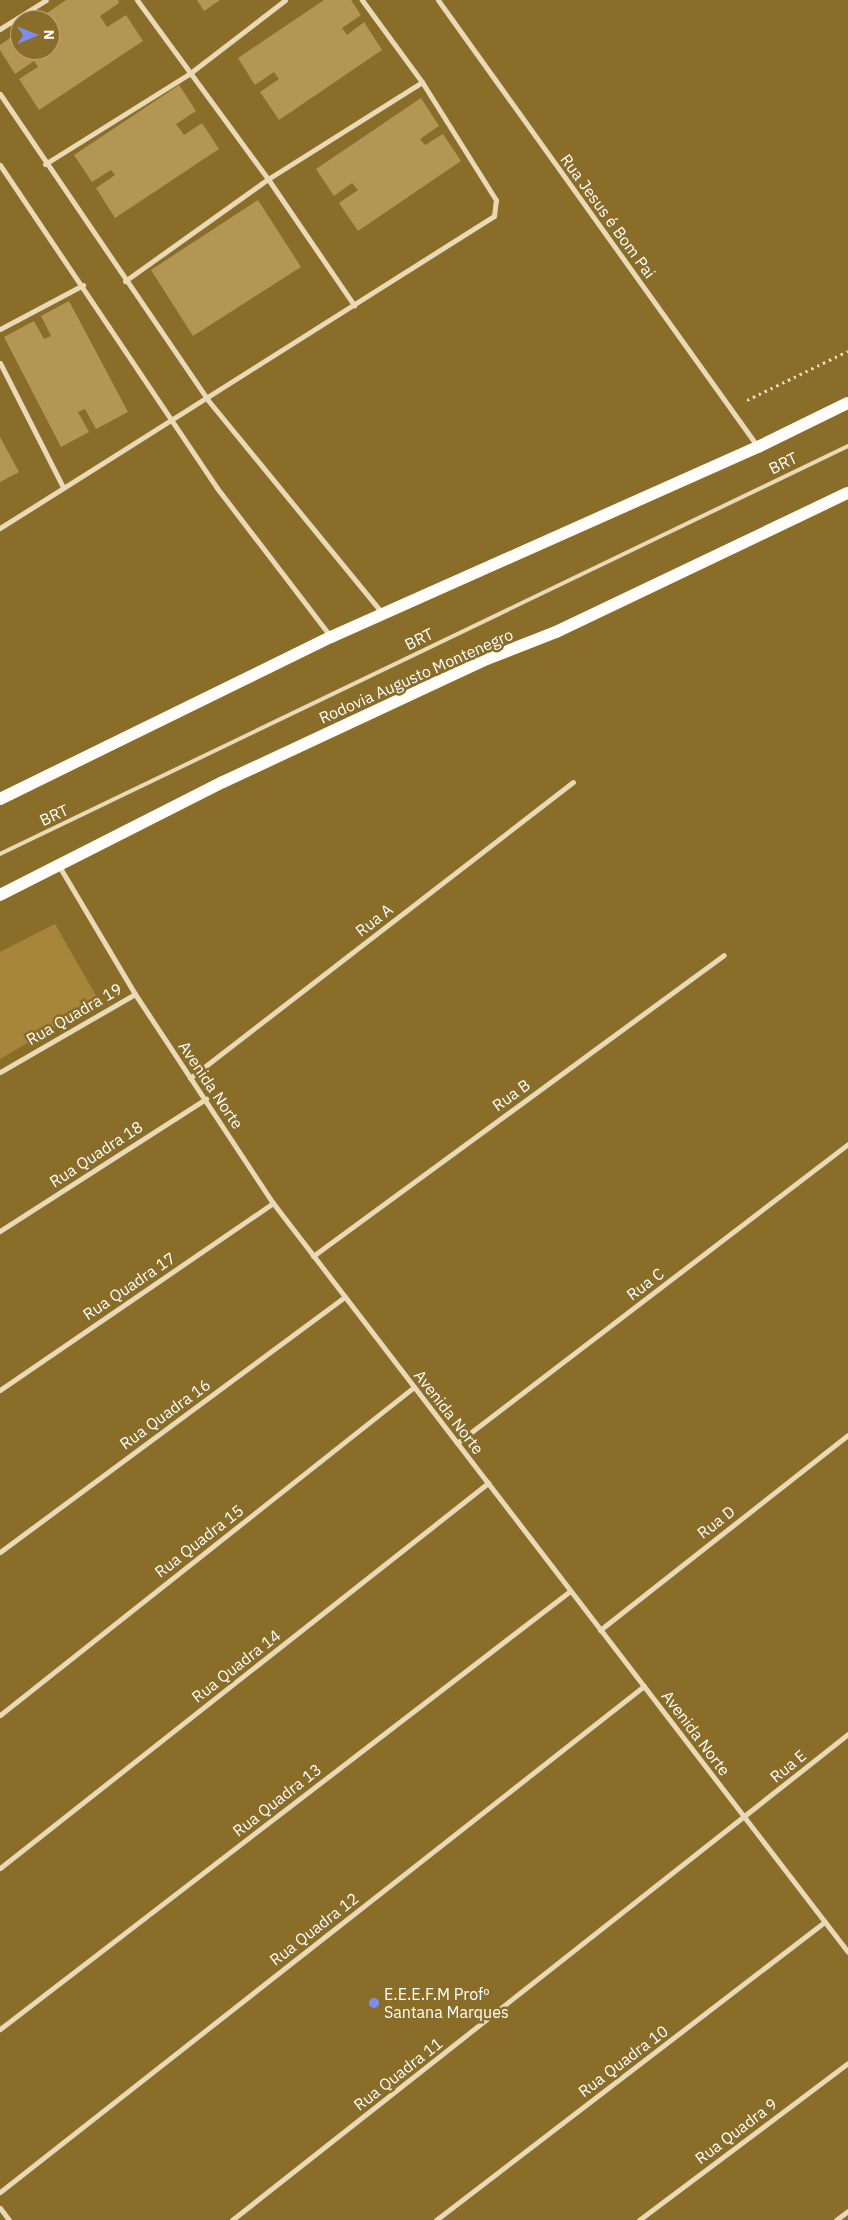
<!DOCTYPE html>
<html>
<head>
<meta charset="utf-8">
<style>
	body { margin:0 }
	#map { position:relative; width:848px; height:2220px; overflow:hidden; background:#8a6d28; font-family:"IBM Plex Sans",sans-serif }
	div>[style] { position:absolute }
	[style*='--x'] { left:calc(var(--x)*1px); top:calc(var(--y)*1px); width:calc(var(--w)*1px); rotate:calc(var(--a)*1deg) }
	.green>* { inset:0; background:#a7863c }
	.building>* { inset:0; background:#b39654 }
	.path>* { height:3px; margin-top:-1.5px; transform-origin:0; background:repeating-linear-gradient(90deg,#e9d9b6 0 2.5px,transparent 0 6.5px) }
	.service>* { height:4px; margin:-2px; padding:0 2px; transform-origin:2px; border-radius:2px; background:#e9d9b6 }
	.minor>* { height:5px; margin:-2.5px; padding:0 2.5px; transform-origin:2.5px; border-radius:2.5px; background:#e9d9b6 }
	.primary>* { height:12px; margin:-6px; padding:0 6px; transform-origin:6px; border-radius:6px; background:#fefdf9 }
	.dots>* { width:14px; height:14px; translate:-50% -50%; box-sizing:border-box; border:2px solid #8a6d28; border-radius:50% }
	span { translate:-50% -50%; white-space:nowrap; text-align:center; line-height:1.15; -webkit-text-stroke:5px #8a6d28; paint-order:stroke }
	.street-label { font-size:16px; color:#fff }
	.poi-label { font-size:16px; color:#fff }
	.left { translate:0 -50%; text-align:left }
	.north { position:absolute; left:10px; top:10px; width:50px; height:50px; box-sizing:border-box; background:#8a6d28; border:1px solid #b9a77e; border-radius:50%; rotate:89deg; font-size:14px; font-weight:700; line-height:20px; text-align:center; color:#fff }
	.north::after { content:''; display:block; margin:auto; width:18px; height:22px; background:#7c8df1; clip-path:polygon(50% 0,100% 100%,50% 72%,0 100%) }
</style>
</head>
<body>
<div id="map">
	<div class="green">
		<div style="clip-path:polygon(55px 924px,99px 1001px,0 1059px,0 952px)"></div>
	</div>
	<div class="building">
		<div style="clip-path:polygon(66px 0,118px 0,119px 3px,100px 16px,107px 27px,126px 15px,143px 41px,39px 110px,19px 79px,38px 67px,34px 61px,15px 74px,0 50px,0 45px,20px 31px,20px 50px,50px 50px,50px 20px,37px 20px)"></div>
		<div style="clip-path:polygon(197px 0,220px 0,204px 11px)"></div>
		<div style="clip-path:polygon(324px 0,351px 0,361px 15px,342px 28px,347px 35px,364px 22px,382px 50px,279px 120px,260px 92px,279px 79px,274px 72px,255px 85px,238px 58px)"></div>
		<div style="clip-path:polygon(179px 85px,196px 111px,176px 124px,184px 135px,202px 123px,219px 149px,115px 218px,96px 188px,115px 175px,111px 170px,92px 182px,74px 155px)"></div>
		<div style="clip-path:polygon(421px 98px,439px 126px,420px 139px,425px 145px,443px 134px,461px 161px,358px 231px,339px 203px,358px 190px,352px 183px,334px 196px,316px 169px)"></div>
		<div style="clip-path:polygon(258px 200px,301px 267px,193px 336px,151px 270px)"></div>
		<div style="clip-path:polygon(69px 301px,128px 412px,96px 429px,85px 409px,78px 412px,89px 432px,61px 447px,4px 337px,34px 321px,44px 339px,51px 336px,41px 316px)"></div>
		<div style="clip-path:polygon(0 437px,19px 472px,0 482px)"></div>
	</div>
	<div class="path">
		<div style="--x:747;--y:400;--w:112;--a:-25.9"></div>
	</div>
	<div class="service">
		<div style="--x:0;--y:854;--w:941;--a:-25.69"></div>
	</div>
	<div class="minor">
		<div style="--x:137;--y:0;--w:222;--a:53.8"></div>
		<div style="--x:268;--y:179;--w:153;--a:55.7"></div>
		<div style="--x:438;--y:0;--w:550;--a:54.4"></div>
		<div style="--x:0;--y:29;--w:54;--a:-32.2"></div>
		<div style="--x:0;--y:94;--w:369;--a:55.8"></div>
		<div style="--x:207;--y:399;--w:278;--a:50.7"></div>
		<div style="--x:45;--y:164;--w:170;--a:-32"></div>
		<div style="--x:189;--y:74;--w:121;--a:-37.6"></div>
		<div style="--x:0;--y:165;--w:389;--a:56.1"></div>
		<div style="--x:217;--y:488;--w:188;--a:52.6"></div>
		<div style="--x:125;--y:281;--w:176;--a:-35.5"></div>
		<div style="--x:268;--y:179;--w:182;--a:-32.2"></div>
		<div style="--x:0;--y:329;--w:94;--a:-27.9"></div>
		<div style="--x:0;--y:363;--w:139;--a:63.1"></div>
		<div style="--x:0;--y:528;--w:584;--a:-32.28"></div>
		<div style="--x:494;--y:216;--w:16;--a:-83"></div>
		<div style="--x:496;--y:200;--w:139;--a:-122.1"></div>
		<div style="--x:422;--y:82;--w:102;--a:-126.2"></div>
		<div style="--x:59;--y:866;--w:149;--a:59.3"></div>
		<div style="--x:135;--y:994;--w:250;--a:56.6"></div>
		<div style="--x:273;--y:1203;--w:944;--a:52.49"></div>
		<div style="--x:0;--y:1072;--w:156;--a:-30"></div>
		<div style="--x:190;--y:1078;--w:484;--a:-37.7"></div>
		<div style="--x:0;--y:1231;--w:245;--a:-32.7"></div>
		<div style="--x:313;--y:1256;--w:509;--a:-36.22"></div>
		<div style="--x:0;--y:1390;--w:331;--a:-34.4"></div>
		<div style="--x:457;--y:1443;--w:492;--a:-37.4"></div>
		<div style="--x:0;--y:1552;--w:429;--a:-36.5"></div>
		<div style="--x:600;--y:1630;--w:315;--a:-38.2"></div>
		<div style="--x:0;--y:1715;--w:528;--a:-38.39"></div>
		<div style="--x:0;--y:1868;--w:622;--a:-38.27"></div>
		<div style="--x:0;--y:2029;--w:719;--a:-37.54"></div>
		<div style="--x:0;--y:2192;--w:819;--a:-38.16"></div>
		<div style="--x:0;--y:2208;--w:15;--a:53"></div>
		<div style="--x:232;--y:2220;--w:785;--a:-38.27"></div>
		<div style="--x:436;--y:2220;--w:490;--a:-37.5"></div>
		<div style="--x:639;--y:2220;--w:261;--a:-36.9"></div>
		<div style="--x:836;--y:2220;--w:15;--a:-37"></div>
	</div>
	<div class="primary">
		<div style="--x:0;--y:799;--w:369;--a:-26.1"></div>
		<div style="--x:331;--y:637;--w:467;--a:-24"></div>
		<div style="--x:758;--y:447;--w:100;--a:-26.1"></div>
		<div style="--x:0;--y:895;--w:250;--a:-26.9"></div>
		<div style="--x:223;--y:782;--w:286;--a:-25"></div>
		<div style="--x:482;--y:661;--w:79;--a:-21.4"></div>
		<div style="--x:556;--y:632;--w:323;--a:-25.5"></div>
	</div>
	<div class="dots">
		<div style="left:374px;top:2003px;background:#7c8df1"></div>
	</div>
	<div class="street-label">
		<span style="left:608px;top:216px;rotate:54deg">Rua Jesus é Bom Pai</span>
		<span style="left:783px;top:463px;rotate:-26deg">BRT</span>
		<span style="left:419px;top:639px;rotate:-26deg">BRT</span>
		<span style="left:416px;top:676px;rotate:-24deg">Rodovia Augusto Montenegro</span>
		<span style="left:54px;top:815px;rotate:-25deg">BRT</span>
		<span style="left:374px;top:920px;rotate:-38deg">Rua A</span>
		<span style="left:74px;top:1014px;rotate:-30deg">Rua Quadra 19</span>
		<span style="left:211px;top:1085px;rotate:56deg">Avenida Norte</span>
		<span style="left:511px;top:1095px;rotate:-36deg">Rua B</span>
		<span style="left:96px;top:1154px;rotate:-33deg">Rua Quadra 18</span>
		<span style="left:645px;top:1284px;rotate:-37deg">Rua C</span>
		<span style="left:129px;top:1286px;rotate:-34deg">Rua Quadra 17</span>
		<span style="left:449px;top:1412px;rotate:52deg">Avenida Norte</span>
		<span style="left:165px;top:1414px;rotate:-36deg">Rua Quadra 16</span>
		<span style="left:716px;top:1522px;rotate:-38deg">Rua D</span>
		<span style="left:199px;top:1541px;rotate:-38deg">Rua Quadra 15</span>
		<span style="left:236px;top:1666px;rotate:-38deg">Rua Quadra 14</span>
		<span style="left:696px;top:1733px;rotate:53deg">Avenida Norte</span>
		<span style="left:788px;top:1766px;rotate:-39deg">Rua E</span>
		<span style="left:277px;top:1800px;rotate:-38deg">Rua Quadra 13</span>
		<span style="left:314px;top:1929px;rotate:-38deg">Rua Quadra 12</span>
		<span style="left:623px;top:2061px;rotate:-37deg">Rua Quadra 10</span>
		<span style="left:398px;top:2074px;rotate:-38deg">Rua Quadra 11</span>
		<span style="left:736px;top:2131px;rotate:-37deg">Rua Quadra 9</span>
	</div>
	<div class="poi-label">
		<span class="left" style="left:384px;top:2003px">E.E.E.F.M Profº<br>Santana Marques</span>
	</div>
	<div class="north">N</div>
</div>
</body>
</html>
